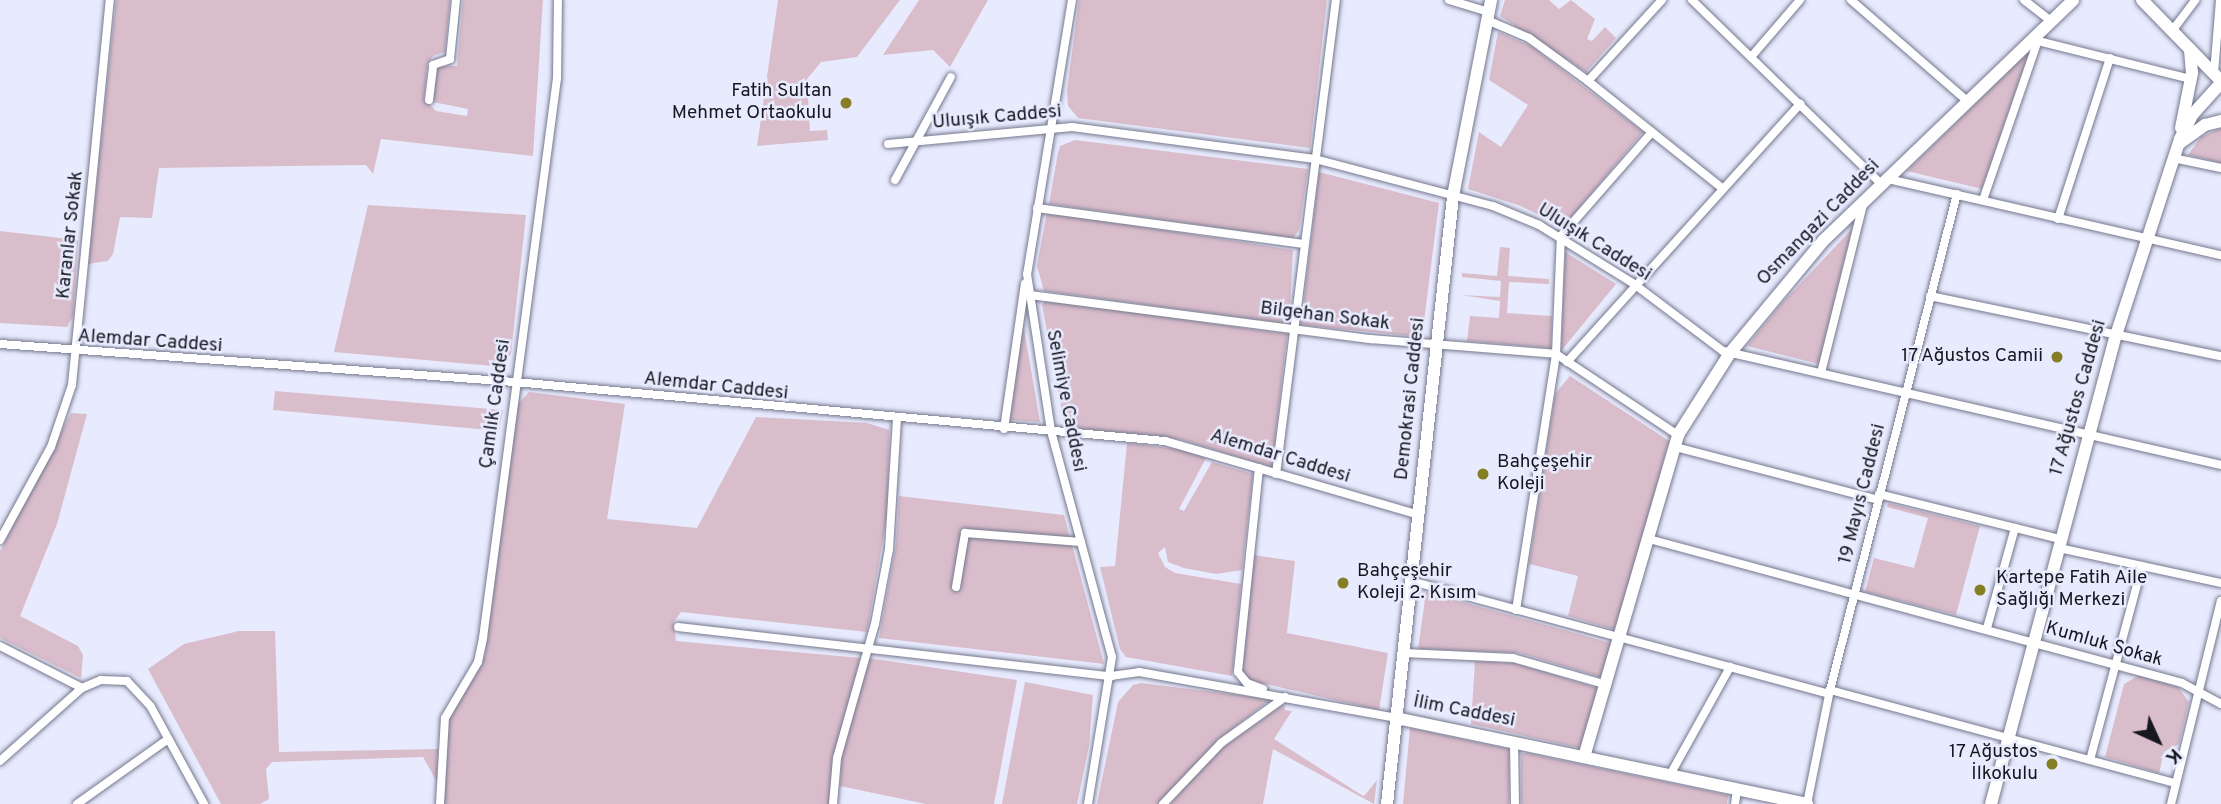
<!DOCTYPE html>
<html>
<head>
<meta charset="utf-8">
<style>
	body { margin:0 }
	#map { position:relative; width:2221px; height:804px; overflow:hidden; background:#e8ebfe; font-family:Overpass,sans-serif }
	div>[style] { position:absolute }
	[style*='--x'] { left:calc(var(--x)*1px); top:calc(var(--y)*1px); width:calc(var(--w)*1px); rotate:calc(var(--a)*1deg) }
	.green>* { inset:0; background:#dabdcb }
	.roads { filter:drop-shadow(0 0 2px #75788d) drop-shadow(0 0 2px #75788d) }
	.street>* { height:8px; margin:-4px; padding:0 4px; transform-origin:4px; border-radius:4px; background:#fff }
	.secondary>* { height:12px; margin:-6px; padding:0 6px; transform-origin:6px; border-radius:6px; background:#fff }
	.dots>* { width:19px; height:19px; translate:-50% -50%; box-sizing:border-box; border:4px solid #e8ebfe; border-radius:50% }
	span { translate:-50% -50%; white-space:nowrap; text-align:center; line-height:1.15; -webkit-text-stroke:5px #e8ebfe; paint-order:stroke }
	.poi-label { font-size:19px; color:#16171f }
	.right { translate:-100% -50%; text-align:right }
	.left { translate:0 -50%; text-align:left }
	.street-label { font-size:19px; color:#16171f }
	.north { position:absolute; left:2123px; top:706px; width:70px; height:70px; -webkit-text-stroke:5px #e8ebfe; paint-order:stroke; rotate:135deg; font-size:19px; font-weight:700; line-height:28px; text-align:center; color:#16171f }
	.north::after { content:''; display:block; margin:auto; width:24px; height:32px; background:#16171f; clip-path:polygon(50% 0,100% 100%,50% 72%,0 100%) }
</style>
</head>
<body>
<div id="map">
	<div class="green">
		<div style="clip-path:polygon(116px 0,450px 0,445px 52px,433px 56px,427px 65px,424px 99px,436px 111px,467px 116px,468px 109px,433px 102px,437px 66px,457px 66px,463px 0,543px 0,533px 156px,381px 139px,373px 174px,366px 165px,159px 168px,152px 218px,120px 217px,113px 254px,108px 261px,88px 264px)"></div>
		<div style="clip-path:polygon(778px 0,900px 0,857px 57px,821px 62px,807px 79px,810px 131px,827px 130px,828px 140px,757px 146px)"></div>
		<div style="clip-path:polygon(919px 0,988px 0,950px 67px,933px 50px,883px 55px)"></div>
		<div style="clip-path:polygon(1079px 0,1327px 0,1310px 148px,1078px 118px,1068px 106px,1067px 90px)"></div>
		<div style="clip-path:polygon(1505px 0,1549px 0,1559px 9px,1571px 0,1595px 19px,1587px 39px,1592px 41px,1605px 27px,1616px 38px,1586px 72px,1500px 16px)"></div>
		<div style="clip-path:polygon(1498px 32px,1531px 46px,1643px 132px,1563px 227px,1521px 206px,1468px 189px,1479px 132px,1501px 147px,1528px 105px,1489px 80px)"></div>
		<div style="clip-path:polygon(2030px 50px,1982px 189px,1907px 171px)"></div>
		<div style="clip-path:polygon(2221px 128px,2221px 163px,2188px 155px,2201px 137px)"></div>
		<div style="clip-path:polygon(1075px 140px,1308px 169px,1299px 230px,1293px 238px,1049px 204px,1058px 153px,1060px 146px)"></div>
		<div style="clip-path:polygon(1319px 172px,1439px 203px,1422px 337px,1301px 325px)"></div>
		<div style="clip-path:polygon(368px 205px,526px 215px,511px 353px,504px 367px,334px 352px)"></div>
		<div style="clip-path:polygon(1047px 212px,1293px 250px,1289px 324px,1044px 291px,1037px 266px)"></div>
		<div style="clip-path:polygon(1852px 229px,1819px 364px,1747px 346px,1782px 303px)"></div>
		<div style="clip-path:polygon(0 231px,78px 240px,73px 316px,67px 327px,0 323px)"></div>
		<div style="clip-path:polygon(1500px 247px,1510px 248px,1508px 276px,1549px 279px,1549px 284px,1509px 282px,1507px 313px,1552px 316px,1551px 348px,1467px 341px,1470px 316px,1499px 318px,1500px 301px,1461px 295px,1500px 297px,1501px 281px,1462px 277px,1462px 273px,1497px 276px)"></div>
		<div style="clip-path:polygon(1565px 252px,1616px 284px,1561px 351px)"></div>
		<div style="clip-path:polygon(1046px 300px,1287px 334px,1272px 467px,1179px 439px,1065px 427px,1042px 305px)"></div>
		<div style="clip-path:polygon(1023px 323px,1040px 422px,1010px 420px)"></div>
		<div style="clip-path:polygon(1570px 376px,1669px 441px,1616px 630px,1568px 616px,1578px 576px,1529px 564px,1555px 394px)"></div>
		<div style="clip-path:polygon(275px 391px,503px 410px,499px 431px,273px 410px)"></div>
		<div style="clip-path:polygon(529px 392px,625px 404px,607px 519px,697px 528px,756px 417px,867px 423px,889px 430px,888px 510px,867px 632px,681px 612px,674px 622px,676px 641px,860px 658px,835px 753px,829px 804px,444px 804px,449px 719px,485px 656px,518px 404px)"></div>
		<div style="clip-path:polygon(71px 413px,87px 414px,57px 524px,20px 616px,78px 646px,83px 655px,81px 678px,0 638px,0 551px)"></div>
		<div style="clip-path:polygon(1127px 443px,1178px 449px,1206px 458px,1179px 509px,1184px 511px,1212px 462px,1253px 474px,1242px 570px,1216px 574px,1184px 568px,1168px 562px,1165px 547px,1158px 553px,1165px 567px,1175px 573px,1241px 584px,1232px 676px,1126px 657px,1120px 649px,1100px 567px,1115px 566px)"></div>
		<div style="clip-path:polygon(899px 496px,1064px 515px,1104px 664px,879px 638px,896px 545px)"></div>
		<div style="clip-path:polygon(1888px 503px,1980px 526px,1956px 615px,1865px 592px,1874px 558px,1914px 568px,1928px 518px,1887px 507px)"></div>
		<div style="clip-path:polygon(1253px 555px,1295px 561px,1287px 633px,1388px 653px,1379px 710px,1252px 681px,1242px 672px)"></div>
		<div style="clip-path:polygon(1426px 592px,1614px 644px,1604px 678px,1519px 653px,1418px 649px)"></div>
		<div style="clip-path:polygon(239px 631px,275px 631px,279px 752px,438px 749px,437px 782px,423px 757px,272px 762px,266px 769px,269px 799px,260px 804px,221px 804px,148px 669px,184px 644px)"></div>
		<div style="clip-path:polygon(868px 658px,1017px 680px,994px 804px,926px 804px,840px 786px,842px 749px)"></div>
		<div style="clip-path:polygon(1475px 661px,1515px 663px,1600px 689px,1580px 748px,1471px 724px)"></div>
		<div style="clip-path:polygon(2139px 675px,2178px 687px,2189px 702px,2179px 744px,2164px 752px,2159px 773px,2105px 757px,2124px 684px)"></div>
		<div style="clip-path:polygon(1025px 682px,1093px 695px,1089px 746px,1077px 804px,1002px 804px)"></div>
		<div style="clip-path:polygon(1141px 683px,1271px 699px,1220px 738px,1158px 804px,1097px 804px,1118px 702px,1133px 685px)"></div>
		<div style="clip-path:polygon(1284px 704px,1285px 710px,1292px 711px,1274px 739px,1360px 794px,1364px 796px,1377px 780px,1374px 804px,1273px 749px,1263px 804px,1170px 804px,1217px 752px)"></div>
		<div style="clip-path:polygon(1410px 728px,1509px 749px,1509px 804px,1403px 804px)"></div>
		<div style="clip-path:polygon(1527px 753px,1728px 795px,1727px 804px,1521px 804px,1521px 754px)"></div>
	</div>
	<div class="roads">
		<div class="street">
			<div style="--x:1072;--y:0;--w:278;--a:99.3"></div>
			<div style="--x:1027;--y:274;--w:159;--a:81.3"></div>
			<div style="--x:1051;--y:431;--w:234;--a:74.9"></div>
			<div style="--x:1112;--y:657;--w:149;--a:99.3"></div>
			<div style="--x:1449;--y:0;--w:42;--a:16.7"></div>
			<div style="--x:1692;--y:0;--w:265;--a:44.2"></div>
			<div style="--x:1851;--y:0;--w:154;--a:41"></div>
			<div style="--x:2024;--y:0;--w:34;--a:38"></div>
			<div style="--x:1487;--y:20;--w:46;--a:23.2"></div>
			<div style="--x:1529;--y:38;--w:73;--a:36.1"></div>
			<div style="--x:1588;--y:81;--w:170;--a:38.6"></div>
			<div style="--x:2172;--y:31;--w:39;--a:-53"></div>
			<div style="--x:2034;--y:40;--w:162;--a:14"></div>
			<div style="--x:1751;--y:57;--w:75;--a:-49.3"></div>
			<div style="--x:2214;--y:73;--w:73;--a:-85.3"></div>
			<div style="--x:1588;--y:81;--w:110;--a:-47.6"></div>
			<div style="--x:429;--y:100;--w:35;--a:-83"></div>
			<div style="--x:433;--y:65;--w:18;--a:-19"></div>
			<div style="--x:450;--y:59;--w:59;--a:-84.2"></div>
			<div style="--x:888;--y:144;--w:185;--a:-5.3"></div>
			<div style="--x:1072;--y:127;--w:245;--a:7.5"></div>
			<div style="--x:1315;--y:159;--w:184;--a:14.8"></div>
			<div style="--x:1493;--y:206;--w:50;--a:22.4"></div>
			<div style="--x:1539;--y:225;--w:112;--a:31.8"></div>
			<div style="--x:1634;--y:284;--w:111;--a:37"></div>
			<div style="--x:1723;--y:351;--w:511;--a:12.89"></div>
			<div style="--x:2173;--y:158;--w:49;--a:11.8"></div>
			<div style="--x:1888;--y:179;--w:342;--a:12.9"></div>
			<div style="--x:895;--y:180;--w:117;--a:-61.5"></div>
			<div style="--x:1983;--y:200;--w:169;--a:-71"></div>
			<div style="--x:1037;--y:208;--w:267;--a:7.7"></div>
			<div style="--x:2058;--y:219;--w:169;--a:-72.1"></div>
			<div style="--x:1030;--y:295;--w:344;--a:7.4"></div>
			<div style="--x:1371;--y:339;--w:186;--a:4.6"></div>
			<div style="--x:1556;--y:354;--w:146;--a:33.6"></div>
			<div style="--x:1930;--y:296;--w:297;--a:11.7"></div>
			<div style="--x:0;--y:344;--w:516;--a:4.22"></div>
			<div style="--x:515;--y:382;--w:653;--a:5.19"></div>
			<div style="--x:1165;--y:441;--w:265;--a:16.2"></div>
			<div style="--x:1567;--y:362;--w:348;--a:-47.9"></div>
			<div style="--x:1821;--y:373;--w:173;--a:-76"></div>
			<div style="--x:1004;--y:429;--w:147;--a:-81.8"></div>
			<div style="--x:1675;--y:447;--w:210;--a:14.6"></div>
			<div style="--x:1259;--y:468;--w:205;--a:95.9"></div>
			<div style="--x:1238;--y:672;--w:14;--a:51"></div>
			<div style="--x:1247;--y:683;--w:17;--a:21"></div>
			<div style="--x:1276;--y:474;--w:478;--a:-82.8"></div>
			<div style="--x:1879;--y:494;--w:187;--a:14"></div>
			<div style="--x:1649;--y:539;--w:552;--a:15.12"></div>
			<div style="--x:2182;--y:683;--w:44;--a:28.3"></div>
			<div style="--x:0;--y:540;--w:106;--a:-61.3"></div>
			<div style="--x:51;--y:447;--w:65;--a:-71.3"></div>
			<div style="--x:72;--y:385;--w:387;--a:-84.4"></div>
			<div style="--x:2059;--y:548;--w:166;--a:12.2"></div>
			<div style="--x:1411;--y:581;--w:433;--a:15.1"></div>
			<div style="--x:956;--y:587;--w:55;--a:-80.5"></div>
			<div style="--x:965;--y:533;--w:116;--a:4.4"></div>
			<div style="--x:1516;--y:610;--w:259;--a:-81.1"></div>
			<div style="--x:1556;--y:354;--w:118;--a:-87.6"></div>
			<div style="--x:1561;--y:236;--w:138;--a:-48.8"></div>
			<div style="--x:678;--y:627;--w:436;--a:6.5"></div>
			<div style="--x:1111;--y:676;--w:28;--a:-8"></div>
			<div style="--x:1139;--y:672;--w:261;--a:10.1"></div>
			<div style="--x:1987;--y:628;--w:104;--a:-74.4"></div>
			<div style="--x:0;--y:646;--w:92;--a:27.1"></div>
			<div style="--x:1404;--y:653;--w:109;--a:2.6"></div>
			<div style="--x:1513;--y:658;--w:98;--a:16"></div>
			<div style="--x:1830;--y:690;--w:357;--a:15.1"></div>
			<div style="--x:1514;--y:741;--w:63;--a:89.1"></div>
			<div style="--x:2090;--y:760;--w:201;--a:-75"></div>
			<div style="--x:0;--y:761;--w:110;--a:-41.7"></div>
			<div style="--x:82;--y:688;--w:21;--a:-23"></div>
			<div style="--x:101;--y:680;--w:26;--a:2"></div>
			<div style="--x:127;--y:681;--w:35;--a:47"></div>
			<div style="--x:151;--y:707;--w:111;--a:61.3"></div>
			<div style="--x:1670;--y:775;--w:124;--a:-60.9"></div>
			<div style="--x:77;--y:804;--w:112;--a:-35.5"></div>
			<div style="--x:440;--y:804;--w:86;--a:-86.7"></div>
			<div style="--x:445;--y:718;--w:65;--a:-59.5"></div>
			<div style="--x:478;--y:662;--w:25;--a:-78"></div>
			<div style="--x:483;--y:638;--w:565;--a:-82.47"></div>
			<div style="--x:557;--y:78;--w:78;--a:-89.3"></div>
			<div style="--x:833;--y:804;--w:46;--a:-85"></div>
			<div style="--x:837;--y:758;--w:139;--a:-74.2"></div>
			<div style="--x:875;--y:624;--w:76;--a:-79.4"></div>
			<div style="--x:889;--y:549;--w:129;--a:-86.5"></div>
			<div style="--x:1163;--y:804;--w:84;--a:-46.4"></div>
			<div style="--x:1221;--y:743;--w:79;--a:-35.7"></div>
			<div style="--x:1735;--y:804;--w:14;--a:-82"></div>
			<div style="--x:1807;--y:804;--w:116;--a:-78.6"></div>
			<div style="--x:1830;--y:690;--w:512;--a:-75.64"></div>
			<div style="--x:2171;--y:804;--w:209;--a:-76.2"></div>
		</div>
		<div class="secondary">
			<div style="--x:2142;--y:0;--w:113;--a:45.7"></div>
			<div style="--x:2181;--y:128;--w:56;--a:-78.7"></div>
			<div style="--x:2192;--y:73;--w:24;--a:-95"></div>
			<div style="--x:2180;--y:143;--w:31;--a:-36"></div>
			<div style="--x:2205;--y:125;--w:16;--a:-14"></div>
			<div style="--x:1396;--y:718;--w:420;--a:11.8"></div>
			<div style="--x:1584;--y:757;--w:335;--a:-73.7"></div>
			<div style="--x:1678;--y:435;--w:97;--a:-57.6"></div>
			<div style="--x:1730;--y:353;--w:146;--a:-50.3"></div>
			<div style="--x:1823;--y:241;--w:347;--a:-43.9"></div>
			<div style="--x:1387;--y:804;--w:612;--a:-83.8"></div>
			<div style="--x:1453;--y:196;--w:200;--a:-79"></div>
			<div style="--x:1991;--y:804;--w:485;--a:-75.1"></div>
			<div style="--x:2116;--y:335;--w:206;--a:-71.9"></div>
			<div style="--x:2180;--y:139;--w:28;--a:-63"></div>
			<div style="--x:2193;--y:114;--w:42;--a:-47.9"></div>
		</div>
	</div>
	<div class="dots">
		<div style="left:846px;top:103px;background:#857e25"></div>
		<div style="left:2057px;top:357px;background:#857e25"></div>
		<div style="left:1483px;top:474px;background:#857e25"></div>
		<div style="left:1343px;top:583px;background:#857e25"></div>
		<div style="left:1980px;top:590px;background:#857e25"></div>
		<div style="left:2052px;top:764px;background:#857e25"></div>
	</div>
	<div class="poi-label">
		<span class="right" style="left:832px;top:103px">Fatih Sultan<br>Mehmet Ortaokulu</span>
		<span class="right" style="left:2043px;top:357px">17 Ağustos Camii</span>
		<span class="left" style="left:1497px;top:474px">Bahçeşehir<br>Koleji</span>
		<span class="left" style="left:1357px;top:583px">Bahçeşehir<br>Koleji 2. Kısım</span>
		<span class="left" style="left:1996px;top:590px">Kartepe Fatih Aile<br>Sağlığı Merkezi</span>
		<span class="right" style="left:2038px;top:764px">17 Ağustos<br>İlkokulu</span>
	</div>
	<div class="street-label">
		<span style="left:997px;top:118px;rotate:-5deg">Uluışık Caddesi</span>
		<span style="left:1819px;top:223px;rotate:-46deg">Osmangazi Caddesi</span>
		<span style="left:71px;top:235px;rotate:-84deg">Karanlar Sokak</span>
		<span style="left:1594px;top:243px;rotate:32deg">Uluışık Caddesi</span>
		<span style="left:1325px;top:317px;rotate:7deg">Bilgehan Sokak</span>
		<span style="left:150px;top:342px;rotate:4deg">Alemdar Caddesi</span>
		<span style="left:716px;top:387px;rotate:6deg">Alemdar Caddesi</span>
		<span style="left:2079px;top:398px;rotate:-74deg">17 Ağustos Caddesi</span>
		<span style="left:1411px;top:399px;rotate:-84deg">Demokrasi Caddesi</span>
		<span style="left:1065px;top:401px;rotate:79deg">Selimiye Caddesi</span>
		<span style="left:496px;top:404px;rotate:-82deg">Çamlık Caddesi</span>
		<span style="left:1280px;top:457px;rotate:17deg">Alemdar Caddesi</span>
		<span style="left:1863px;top:494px;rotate:-76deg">19 Mayıs Caddesi</span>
		<span style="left:2104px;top:645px;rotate:16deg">Kumluk Sokak</span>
		<span style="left:1464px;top:712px;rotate:11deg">İlim Caddesi</span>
	</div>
	<div class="north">K</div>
</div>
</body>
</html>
